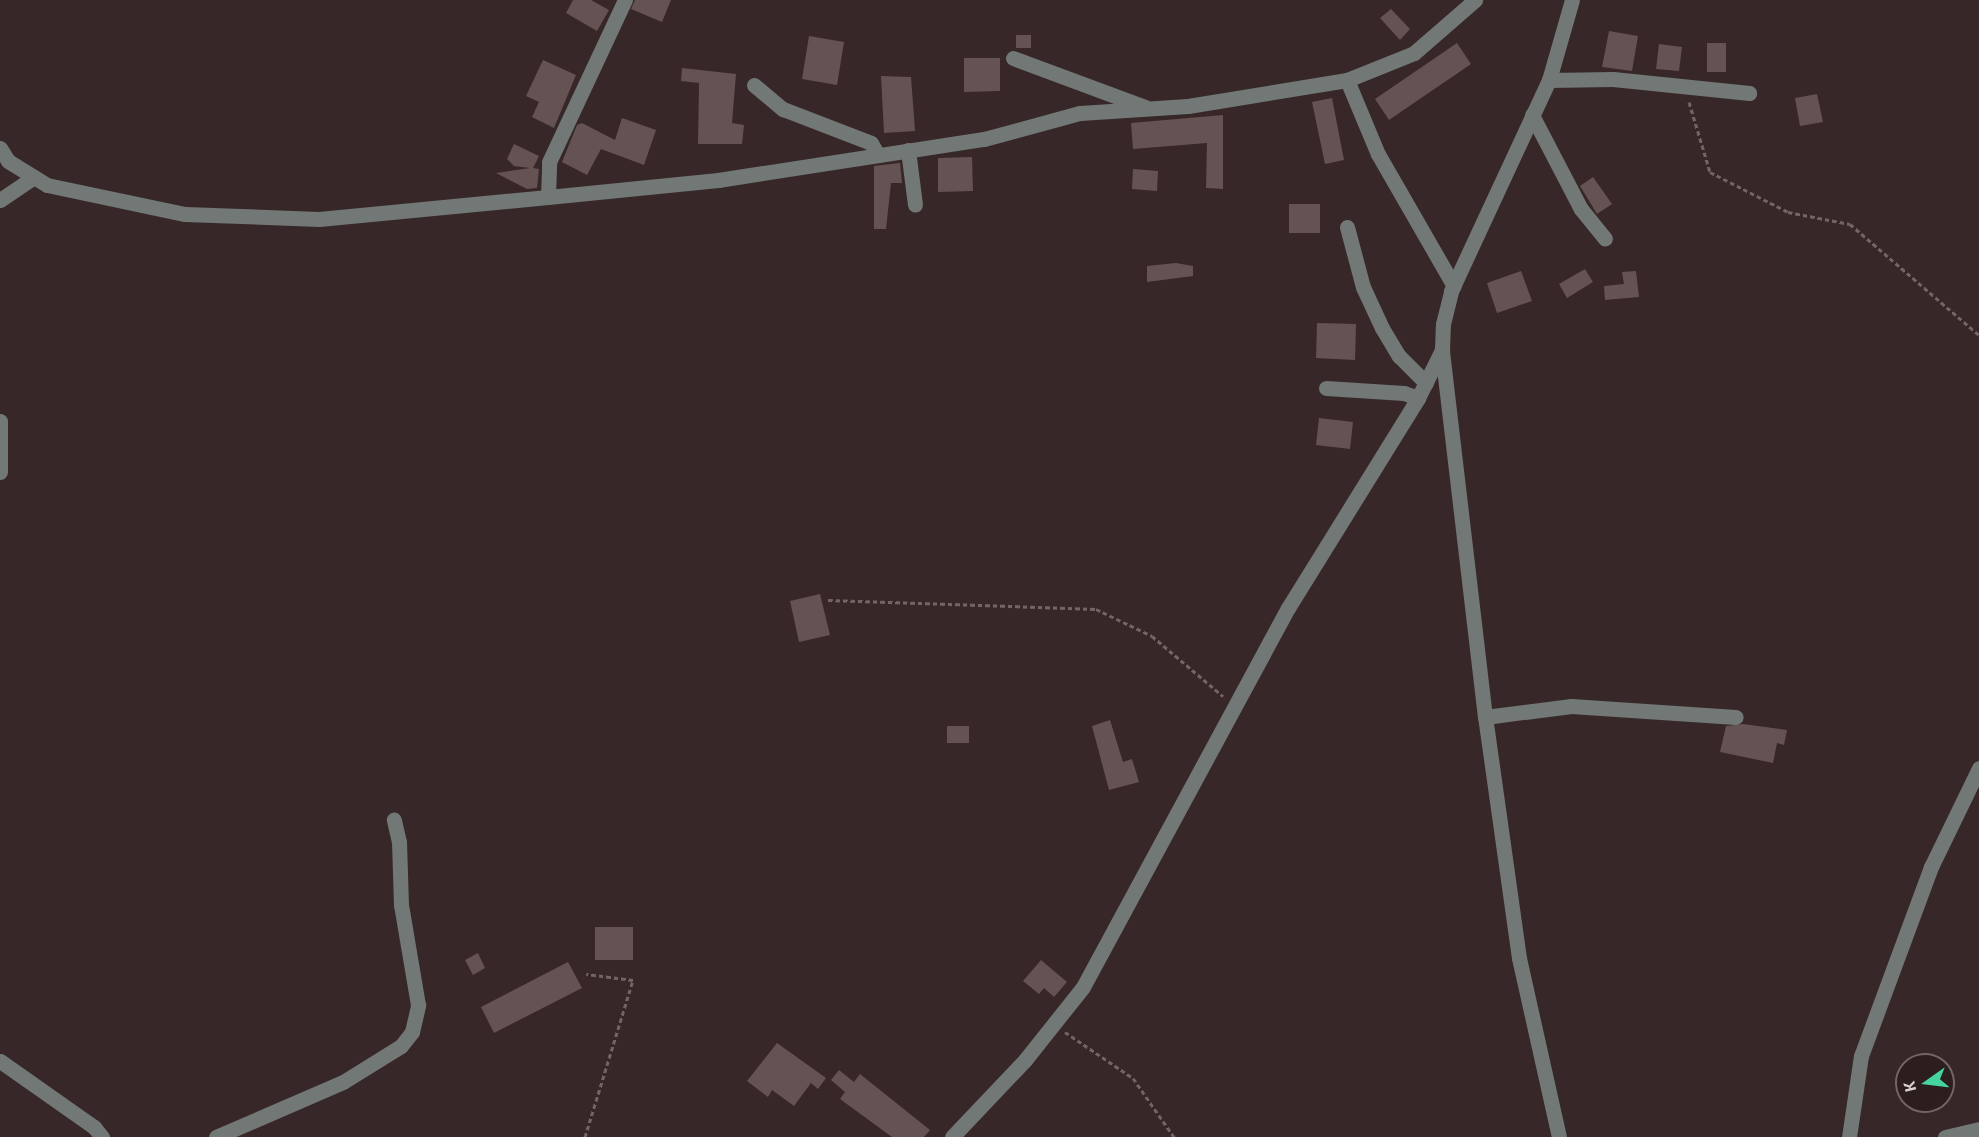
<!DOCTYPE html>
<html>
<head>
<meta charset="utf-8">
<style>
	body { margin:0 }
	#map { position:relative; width:1979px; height:1137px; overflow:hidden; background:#372728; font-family:"Exo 2",sans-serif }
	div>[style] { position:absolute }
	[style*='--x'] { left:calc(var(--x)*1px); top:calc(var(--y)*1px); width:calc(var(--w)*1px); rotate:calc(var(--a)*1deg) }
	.building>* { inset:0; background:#655354 }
	.path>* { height:3px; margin-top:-1.5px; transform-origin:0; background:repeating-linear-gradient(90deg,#736566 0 4.5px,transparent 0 7.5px) }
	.minor>* { height:15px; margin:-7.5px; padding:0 7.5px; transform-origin:7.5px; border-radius:7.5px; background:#717875 }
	span { translate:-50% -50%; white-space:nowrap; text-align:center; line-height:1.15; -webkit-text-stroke:4.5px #2d1e1e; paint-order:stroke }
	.north { position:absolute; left:1895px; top:1053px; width:60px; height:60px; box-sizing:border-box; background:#2d1e1e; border:2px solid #726565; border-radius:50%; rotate:256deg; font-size:16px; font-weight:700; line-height:24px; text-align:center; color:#d9cfcf }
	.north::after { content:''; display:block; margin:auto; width:21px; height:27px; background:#45d49f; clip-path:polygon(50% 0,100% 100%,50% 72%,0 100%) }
</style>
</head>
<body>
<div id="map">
	<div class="building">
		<div style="clip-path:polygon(573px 0,591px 0,609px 10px,597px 31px,566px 13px)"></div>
		<div style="clip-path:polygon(635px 0,671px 0,662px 22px,631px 9px)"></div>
		<div style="clip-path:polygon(1391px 9px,1410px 29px,1400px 40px,1380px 18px)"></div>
		<div style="clip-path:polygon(1609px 31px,1638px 36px,1632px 71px,1602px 67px)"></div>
		<div style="clip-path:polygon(1016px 35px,1031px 35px,1031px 48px,1016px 48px)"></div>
		<div style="clip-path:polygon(809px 36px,844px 42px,837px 85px,802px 79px)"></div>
		<div style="clip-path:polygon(1457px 43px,1471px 64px,1389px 120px,1375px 99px)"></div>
		<div style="clip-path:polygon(1707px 43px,1726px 43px,1726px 72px,1707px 72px)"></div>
		<div style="clip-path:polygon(1659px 44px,1682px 47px,1679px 71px,1656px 69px)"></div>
		<div style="clip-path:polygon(964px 58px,1000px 58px,1000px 91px,964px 92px)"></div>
		<div style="clip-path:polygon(543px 60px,576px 75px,554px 128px,532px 117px,539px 102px,526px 96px)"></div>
		<div style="clip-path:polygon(682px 68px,736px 74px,732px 123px,744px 125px,742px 144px,698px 144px,699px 83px,681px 81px)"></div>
		<div style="clip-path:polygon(881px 76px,911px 77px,915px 131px,884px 133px)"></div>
		<div style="clip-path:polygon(1817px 94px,1823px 122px,1800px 126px,1795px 98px)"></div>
		<div style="clip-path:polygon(1332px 98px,1344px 160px,1325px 164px,1312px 102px)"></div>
		<div style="clip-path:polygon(1223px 115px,1223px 189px,1206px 188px,1207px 143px,1133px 149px,1131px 123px)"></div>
		<div style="clip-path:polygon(622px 118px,656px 130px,644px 165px,601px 149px,587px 175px,562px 162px,577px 125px,582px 123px,615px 140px)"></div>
		<div style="clip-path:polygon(514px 144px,539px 156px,533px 168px,539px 169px,537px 188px,527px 189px,496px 173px,530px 168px,514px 166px,507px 159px)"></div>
		<div style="clip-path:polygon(972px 157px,973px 191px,938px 192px,938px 158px)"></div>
		<div style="clip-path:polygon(900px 163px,902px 183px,891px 183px,886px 229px,874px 229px,874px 166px)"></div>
		<div style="clip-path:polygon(1133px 169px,1158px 171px,1157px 191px,1132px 189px)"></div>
		<div style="clip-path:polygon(1593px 177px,1612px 204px,1597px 214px,1580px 186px)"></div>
		<div style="clip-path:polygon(1289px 204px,1320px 204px,1320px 233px,1289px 233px)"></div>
		<div style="clip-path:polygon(1176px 263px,1193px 266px,1193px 276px,1147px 282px,1147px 266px)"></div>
		<div style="clip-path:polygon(1585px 269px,1593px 282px,1567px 298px,1559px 284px)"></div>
		<div style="clip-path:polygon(1521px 271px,1532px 301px,1497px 313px,1487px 283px)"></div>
		<div style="clip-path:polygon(1636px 271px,1639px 297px,1605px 300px,1604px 286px,1624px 284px,1622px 272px)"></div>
		<div style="clip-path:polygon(1317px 323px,1356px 324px,1355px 360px,1316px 358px)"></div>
		<div style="clip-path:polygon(1319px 418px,1353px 422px,1350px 449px,1316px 445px)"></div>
		<div style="clip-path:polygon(820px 594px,830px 635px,799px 642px,790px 601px)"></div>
		<div style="clip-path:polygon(1110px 720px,1123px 762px,1132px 759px,1139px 782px,1109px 790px,1092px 726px)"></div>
		<div style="clip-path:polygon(1743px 724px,1787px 730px,1784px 745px,1777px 743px,1773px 763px,1720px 752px,1726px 726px)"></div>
		<div style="clip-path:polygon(947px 726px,969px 726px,969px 743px,947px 743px)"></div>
		<div style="clip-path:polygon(595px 927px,633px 927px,633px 960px,595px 960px)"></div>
		<div style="clip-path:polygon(478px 953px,485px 968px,473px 975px,465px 960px)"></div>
		<div style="clip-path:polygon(1041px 960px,1067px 982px,1054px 997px,1044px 988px,1039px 994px,1023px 981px)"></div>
		<div style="clip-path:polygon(568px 962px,582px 988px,494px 1033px,481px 1007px)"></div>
		<div style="clip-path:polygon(777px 1043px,826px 1078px,818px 1089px,811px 1083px,794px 1106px,772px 1090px,768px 1097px,747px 1081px)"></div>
		<div style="clip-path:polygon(839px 1070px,854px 1082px,860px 1074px,930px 1130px,924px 1137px,892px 1137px,840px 1099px,845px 1092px,831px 1080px)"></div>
	</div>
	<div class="path">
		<div style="--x:1689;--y:102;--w:73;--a:73.3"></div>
		<div style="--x:1710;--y:172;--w:88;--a:27.1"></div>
		<div style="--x:1788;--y:212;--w:63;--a:11"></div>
		<div style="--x:1850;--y:224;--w:170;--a:40.7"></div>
		<div style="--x:828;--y:600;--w:268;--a:1.9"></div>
		<div style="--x:1096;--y:609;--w:62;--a:25.7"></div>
		<div style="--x:1152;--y:636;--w:93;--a:40.2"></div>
		<div style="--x:1065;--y:1032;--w:82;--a:34.1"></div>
		<div style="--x:1133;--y:1078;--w:72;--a:55.2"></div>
		<div style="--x:585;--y:1137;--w:164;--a:-73"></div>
		<div style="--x:633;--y:980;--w:47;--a:-172.7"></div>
	</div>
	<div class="minor">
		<div style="--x:1013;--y:58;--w:141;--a:20.4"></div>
		<div style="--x:1347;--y:80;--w:80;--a:67.3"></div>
		<div style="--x:1378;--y:154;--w:152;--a:60.1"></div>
		<div style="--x:1549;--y:80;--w:64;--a:-0.9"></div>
		<div style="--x:1613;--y:79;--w:137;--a:5.9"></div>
		<div style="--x:754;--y:85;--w:38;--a:40"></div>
		<div style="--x:783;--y:109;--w:94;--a:21.1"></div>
		<div style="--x:871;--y:143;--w:14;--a:60"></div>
		<div style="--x:1532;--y:115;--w:106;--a:62.5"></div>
		<div style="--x:1581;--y:209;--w:38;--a:51"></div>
		<div style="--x:0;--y:148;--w:15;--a:58"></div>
		<div style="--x:8;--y:161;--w:46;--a:31.6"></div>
		<div style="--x:47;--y:185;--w:141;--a:11.9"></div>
		<div style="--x:185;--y:214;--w:134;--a:2.1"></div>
		<div style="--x:319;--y:219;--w:230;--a:-5.5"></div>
		<div style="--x:548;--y:197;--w:171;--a:-5.7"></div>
		<div style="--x:718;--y:180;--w:269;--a:-8.8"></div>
		<div style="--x:984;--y:139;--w:99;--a:-15.2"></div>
		<div style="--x:1080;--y:113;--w:108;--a:-3.7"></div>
		<div style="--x:1188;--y:106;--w:161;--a:-9.3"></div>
		<div style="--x:1347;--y:80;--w:72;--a:-21.9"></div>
		<div style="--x:1414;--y:53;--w:81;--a:-41"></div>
		<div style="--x:908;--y:150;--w:55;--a:82.7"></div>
		<div style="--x:548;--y:197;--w:35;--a:-88"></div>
		<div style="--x:549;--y:162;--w:179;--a:-64.9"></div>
		<div style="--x:0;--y:200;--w:41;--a:-34.1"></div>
		<div style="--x:1347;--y:227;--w:62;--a:75.1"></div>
		<div style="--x:1363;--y:287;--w:45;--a:65.1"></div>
		<div style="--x:1382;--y:328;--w:33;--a:59"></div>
		<div style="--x:1399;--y:356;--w:38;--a:45"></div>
		<div style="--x:1326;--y:388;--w:78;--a:3.7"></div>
		<div style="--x:1404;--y:393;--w:15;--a:20"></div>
		<div style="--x:0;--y:421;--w:51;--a:90"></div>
		<div style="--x:1485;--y:717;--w:87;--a:-7.3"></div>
		<div style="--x:1571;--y:706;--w:165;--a:3.8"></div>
		<div style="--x:0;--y:1061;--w:115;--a:35.1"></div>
		<div style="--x:94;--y:1127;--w:13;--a:51"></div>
		<div style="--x:216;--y:1137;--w:138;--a:-23.4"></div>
		<div style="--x:343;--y:1082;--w:68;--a:-31.8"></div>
		<div style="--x:401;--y:1046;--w:18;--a:-52"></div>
		<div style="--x:412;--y:1032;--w:28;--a:-77"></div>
		<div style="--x:418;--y:1005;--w:101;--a:-99.6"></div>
		<div style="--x:401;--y:905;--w:63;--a:-91.8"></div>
		<div style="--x:399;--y:842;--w:23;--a:-103"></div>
		<div style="--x:952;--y:1137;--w:106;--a:-46.5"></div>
		<div style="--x:1025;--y:1060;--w:93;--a:-51.5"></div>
		<div style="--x:1083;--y:987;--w:431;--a:-61.6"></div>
		<div style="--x:1288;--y:608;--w:247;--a:-58.2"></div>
		<div style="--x:1418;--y:398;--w:54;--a:-63.4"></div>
		<div style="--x:1559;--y:1137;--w:183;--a:-102.6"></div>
		<div style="--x:1519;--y:958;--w:243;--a:-98"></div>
		<div style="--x:1485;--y:717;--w:370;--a:-96.7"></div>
		<div style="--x:1442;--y:350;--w:26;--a:-88"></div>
		<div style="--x:1443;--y:324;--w:34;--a:-76"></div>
		<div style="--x:1451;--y:291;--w:233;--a:-65.1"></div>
		<div style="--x:1549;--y:80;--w:83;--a:-74"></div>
		<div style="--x:1849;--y:1137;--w:82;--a:-81.6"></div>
		<div style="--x:1861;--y:1056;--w:202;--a:-69.7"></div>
		<div style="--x:1931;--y:867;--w:110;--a:-64.1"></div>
		<div style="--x:1945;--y:1137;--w:35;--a:-13"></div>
	</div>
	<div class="north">K</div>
</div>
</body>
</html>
